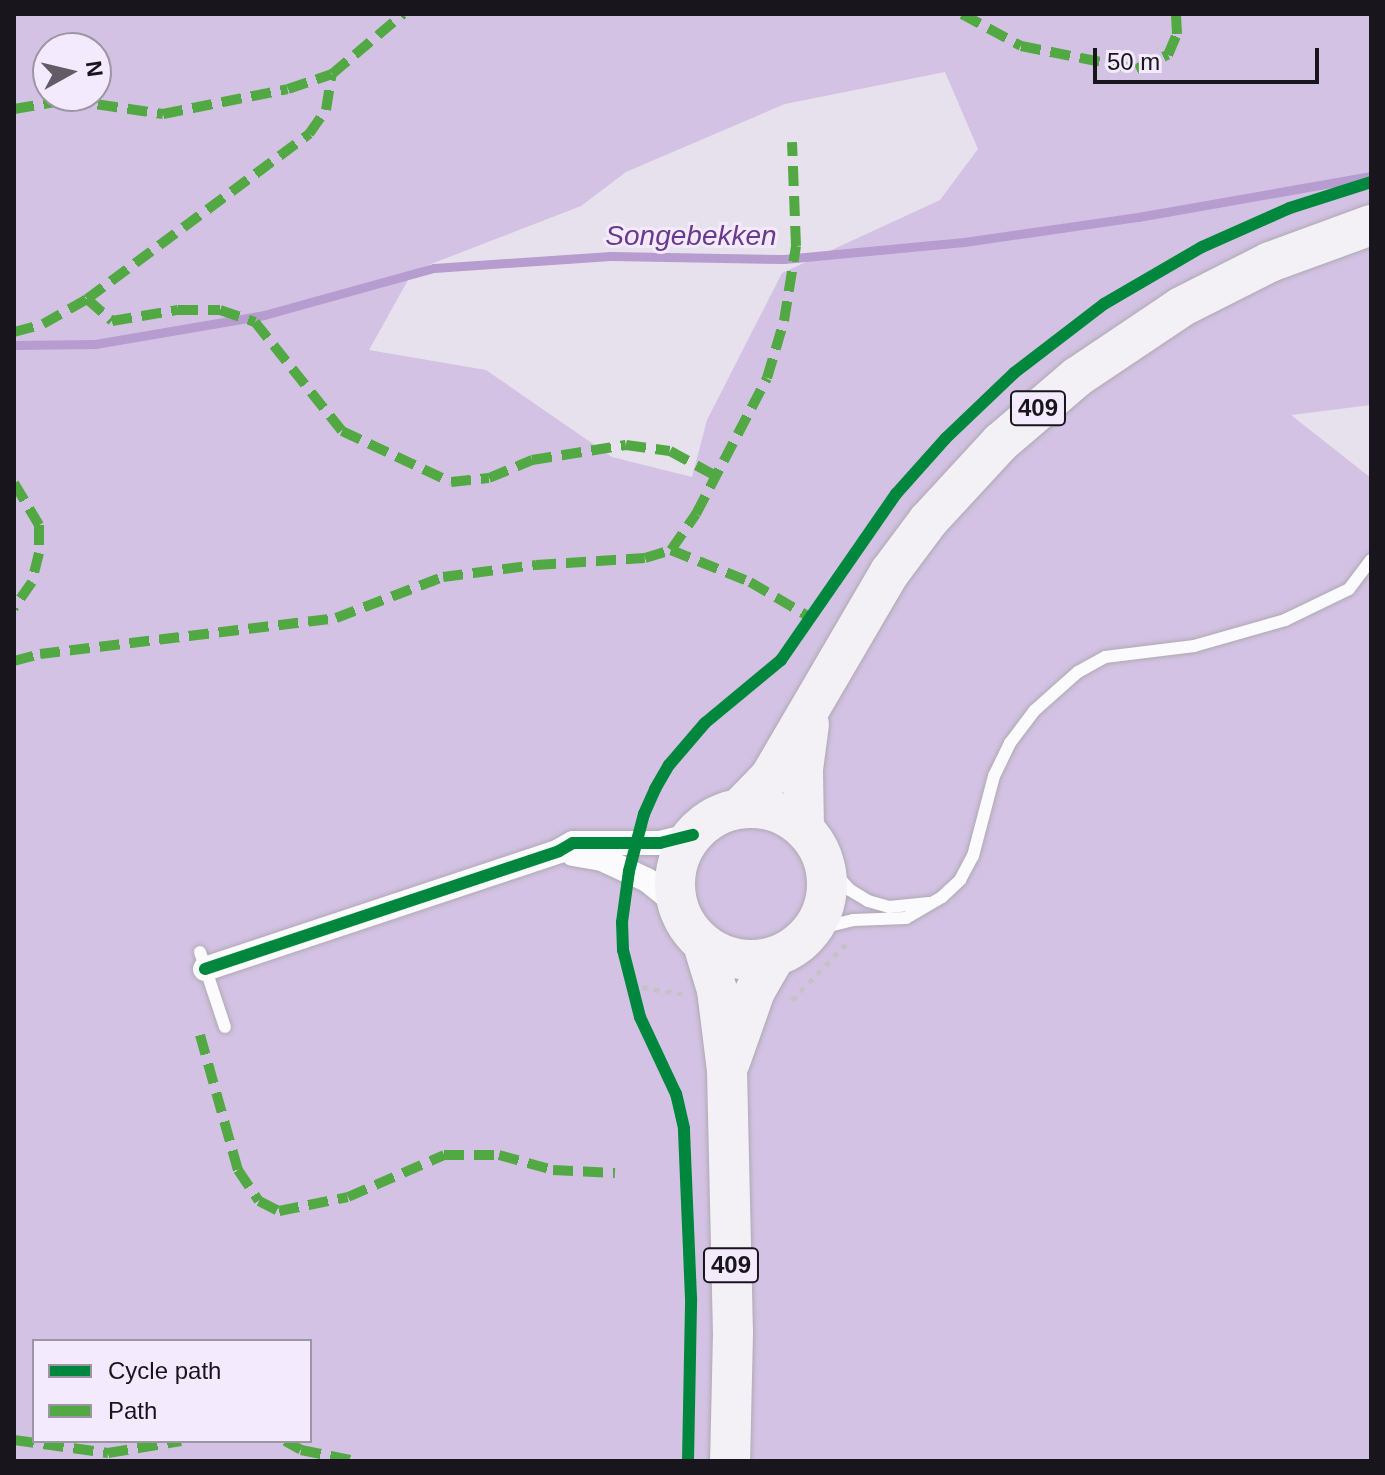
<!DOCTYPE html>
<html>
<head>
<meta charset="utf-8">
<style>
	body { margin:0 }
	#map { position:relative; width:1385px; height:1475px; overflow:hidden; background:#e7e1ee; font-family:Helvetica,sans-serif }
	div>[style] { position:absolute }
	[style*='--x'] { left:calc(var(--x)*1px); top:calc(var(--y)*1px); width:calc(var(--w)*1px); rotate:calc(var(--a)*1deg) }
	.green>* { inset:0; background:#d3c2e3 }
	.stream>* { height:9px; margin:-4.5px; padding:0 4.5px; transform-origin:4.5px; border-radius:4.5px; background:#b79ccf }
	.path>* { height:5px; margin-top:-2.5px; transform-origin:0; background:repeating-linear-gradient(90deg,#c6c3c8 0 6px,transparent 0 12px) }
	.roads { filter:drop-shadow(0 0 2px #aea9b3) drop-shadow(0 0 2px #aea9b3) }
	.lane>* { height:12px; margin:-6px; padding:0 6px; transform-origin:6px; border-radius:6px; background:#fbfafc }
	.street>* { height:24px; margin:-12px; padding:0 12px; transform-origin:12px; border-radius:12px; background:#fbfafc }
	.primary>* { height:40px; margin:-20px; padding:0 20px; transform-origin:20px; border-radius:20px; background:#f4f1f6 }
	.primary>.ring { margin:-20px; padding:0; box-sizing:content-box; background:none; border:40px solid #f4f1f6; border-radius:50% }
	.quiet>* { height:10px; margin-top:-5px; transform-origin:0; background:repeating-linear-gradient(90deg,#52a943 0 20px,transparent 0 30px) }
	.cycleway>* { height:12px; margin:-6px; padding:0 6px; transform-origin:6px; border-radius:6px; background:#00873e }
	span { translate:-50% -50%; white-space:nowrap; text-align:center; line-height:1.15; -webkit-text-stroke:6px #f3eafd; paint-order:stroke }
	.shield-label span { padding:2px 6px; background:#f3eafd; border:2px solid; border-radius:6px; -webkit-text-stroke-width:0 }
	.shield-label { font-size:24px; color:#19151d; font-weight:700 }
	.water-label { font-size:28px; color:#68398c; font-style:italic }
	.frame { position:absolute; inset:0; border:16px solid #19151d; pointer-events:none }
	.legend { position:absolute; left:32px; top:1339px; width:280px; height:104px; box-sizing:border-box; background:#f3eafd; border:2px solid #9c95a3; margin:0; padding:10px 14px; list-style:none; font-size:24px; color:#19151d }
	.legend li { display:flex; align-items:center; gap:16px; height:40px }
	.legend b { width:40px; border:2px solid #9c95a3 }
	.north { position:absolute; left:32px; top:32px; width:80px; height:80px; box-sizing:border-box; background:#f3eafd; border:2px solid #9c95a3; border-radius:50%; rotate:82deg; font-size:22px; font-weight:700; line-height:32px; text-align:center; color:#19151d }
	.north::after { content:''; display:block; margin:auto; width:28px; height:36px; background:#615c66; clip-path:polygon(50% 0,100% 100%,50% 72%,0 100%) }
	.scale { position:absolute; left:1093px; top:48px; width:226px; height:36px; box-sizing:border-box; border:4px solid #19151d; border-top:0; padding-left:10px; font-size:24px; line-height:28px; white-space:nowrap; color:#19151d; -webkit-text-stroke:6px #f3eafd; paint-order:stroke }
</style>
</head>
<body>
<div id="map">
	<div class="green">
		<div style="clip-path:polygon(evenodd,14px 14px,1371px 14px,1371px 405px,1291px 415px,1371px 478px,1371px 1461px,14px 1461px,14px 14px,48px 48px,96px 48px,96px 96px,48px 96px,48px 48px,14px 14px,945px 72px,978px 149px,940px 200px,782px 273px,707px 420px,692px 477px,612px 457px,486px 370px,369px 350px,413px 271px,581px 206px,626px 172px,785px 104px,945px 72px,14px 14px,34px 1341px,310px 1341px,310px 1441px,34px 1441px,34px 1341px)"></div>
	</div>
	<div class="stream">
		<div style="--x:14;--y:345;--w:81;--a:-0.7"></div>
		<div style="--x:95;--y:344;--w:171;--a:-9.7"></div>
		<div style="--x:264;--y:315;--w:176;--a:-15.5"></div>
		<div style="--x:434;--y:268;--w:177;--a:-3.9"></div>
		<div style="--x:611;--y:256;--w:173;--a:1"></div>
		<div style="--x:784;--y:259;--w:181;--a:-5.4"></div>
		<div style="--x:964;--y:242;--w:176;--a:-8.2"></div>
		<div style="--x:1138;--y:217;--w:237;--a:-10"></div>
	</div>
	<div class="path">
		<div style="--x:630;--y:985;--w:53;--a:9.8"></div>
		<div style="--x:792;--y:1000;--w:78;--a:-46"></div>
	</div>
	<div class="roads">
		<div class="lane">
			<div style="--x:824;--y:862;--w:38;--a:47"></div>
			<div style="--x:850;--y:890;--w:21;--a:31"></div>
			<div style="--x:868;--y:901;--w:22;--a:16"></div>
			<div style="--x:889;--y:907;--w:40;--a:-5.7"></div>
			<div style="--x:813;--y:930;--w:41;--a:-14"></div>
			<div style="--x:853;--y:920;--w:53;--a:-2.2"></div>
			<div style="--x:906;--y:918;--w:42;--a:-30.3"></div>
			<div style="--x:942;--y:897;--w:25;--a:-43"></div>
			<div style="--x:960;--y:880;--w:27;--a:-62"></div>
			<div style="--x:973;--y:856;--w:83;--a:-75.3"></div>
			<div style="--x:994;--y:776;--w:37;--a:-64"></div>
			<div style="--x:1010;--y:743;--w:40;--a:-53"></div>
			<div style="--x:1034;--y:711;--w:59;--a:-41.6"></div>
			<div style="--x:1078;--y:672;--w:31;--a:-29"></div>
			<div style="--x:1105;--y:657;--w:90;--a:-7"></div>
			<div style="--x:1194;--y:646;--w:95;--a:-15.9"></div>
			<div style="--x:1285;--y:620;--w:71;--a:-25.8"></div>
			<div style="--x:1349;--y:589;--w:36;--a:-53"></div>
			<div style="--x:200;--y:952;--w:79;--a:71.6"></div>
		</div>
		<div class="street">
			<div style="--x:573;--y:854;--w:29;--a:10"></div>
			<div style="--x:602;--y:859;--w:50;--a:25"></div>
			<div style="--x:647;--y:880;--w:38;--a:39"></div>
			<div style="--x:205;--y:969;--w:373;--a:-18.4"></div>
			<div style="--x:559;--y:851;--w:16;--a:-30"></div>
			<div style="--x:573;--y:843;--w:87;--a:0"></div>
			<div style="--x:660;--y:843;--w:34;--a:-14"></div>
		</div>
		<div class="primary">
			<div class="ring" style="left:675px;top:808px;width:112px;height:112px"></div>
			<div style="--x:740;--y:808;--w:43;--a:-45.9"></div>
			<div style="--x:770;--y:777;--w:238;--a:-59.7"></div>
			<div style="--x:890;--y:572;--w:64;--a:-53.3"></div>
			<div style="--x:928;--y:521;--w:108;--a:-47.3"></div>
			<div style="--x:1001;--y:442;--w:100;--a:-40.5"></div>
			<div style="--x:1077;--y:377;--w:125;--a:-33.9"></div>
			<div style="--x:1181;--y:307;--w:100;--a:-26.8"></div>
			<div style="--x:1270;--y:262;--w:108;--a:-20.1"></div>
			<div style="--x:804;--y:829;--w:60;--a:-91"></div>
			<div style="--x:803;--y:769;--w:45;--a:-82.4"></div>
			<div style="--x:703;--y:944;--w:48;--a:73.1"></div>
			<div style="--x:717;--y:990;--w:81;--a:82.9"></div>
			<div style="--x:727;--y:1070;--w:263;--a:88.7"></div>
			<div style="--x:733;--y:1333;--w:128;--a:91.3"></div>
			<div style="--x:730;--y:1062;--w:75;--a:-70.6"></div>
			<div style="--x:755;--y:991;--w:39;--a:-60"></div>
		</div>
	</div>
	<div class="quiet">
		<div style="--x:962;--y:14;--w:67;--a:28.5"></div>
		<div style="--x:1021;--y:46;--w:117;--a:11.3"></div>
		<div style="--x:1136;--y:69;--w:35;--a:-24"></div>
		<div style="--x:1168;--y:55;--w:23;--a:-67"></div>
		<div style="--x:1177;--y:34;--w:20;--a:-93"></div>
		<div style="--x:14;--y:109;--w:55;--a:-9.5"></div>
		<div style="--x:68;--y:100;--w:96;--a:8.4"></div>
		<div style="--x:163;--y:114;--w:127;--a:-11.3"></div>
		<div style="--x:288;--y:89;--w:46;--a:-18.8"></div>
		<div style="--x:332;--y:74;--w:93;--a:-40.2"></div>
		<div style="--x:87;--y:299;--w:33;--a:41"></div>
		<div style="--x:112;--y:321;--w:67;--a:-9.5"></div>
		<div style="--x:178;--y:310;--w:42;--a:0"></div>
		<div style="--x:220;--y:310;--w:37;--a:19"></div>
		<div style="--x:255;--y:322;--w:139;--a:51.4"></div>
		<div style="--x:342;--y:431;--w:120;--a:25.1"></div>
		<div style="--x:451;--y:482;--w:38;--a:-6"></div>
		<div style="--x:489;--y:478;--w:47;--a:-22.7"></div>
		<div style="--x:532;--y:460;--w:95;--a:-9.1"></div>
		<div style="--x:626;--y:445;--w:44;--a:7.8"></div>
		<div style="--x:670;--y:451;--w:52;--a:28.5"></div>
		<div style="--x:14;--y:332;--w:30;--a:-15"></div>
		<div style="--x:43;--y:324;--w:51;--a:-29.6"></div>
		<div style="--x:87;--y:299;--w:277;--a:-36.6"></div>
		<div style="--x:309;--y:134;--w:29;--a:-55"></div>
		<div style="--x:326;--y:110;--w:36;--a:-81"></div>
		<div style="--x:14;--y:483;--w:49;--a:59.2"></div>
		<div style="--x:39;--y:525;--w:28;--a:90"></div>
		<div style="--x:39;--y:553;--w:30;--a:104"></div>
		<div style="--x:32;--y:582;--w:32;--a:125"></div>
		<div style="--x:671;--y:550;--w:85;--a:22.1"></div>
		<div style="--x:750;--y:582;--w:71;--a:30.5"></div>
		<div style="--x:14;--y:661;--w:27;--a:-15"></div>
		<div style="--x:40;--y:654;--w:298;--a:-6.9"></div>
		<div style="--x:336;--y:618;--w:115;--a:-21"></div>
		<div style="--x:443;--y:577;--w:94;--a:-7.4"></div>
		<div style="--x:536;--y:565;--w:109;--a:-3.7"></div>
		<div style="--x:645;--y:558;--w:27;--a:-17"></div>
		<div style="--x:671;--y:550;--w:44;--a:-55.2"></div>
		<div style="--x:696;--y:514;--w:153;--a:-62.4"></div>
		<div style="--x:767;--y:378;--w:59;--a:-73.4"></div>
		<div style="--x:784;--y:321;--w:76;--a:-80.9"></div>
		<div style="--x:796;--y:246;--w:104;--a:-92.2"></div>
		<div style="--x:200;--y:1035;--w:140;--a:74.3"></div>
		<div style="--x:238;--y:1170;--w:37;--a:56"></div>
		<div style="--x:259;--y:1201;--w:22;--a:27"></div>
		<div style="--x:279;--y:1211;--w:70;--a:-11.5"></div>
		<div style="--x:348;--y:1197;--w:105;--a:-23.6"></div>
		<div style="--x:444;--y:1155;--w:55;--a:0"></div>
		<div style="--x:499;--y:1155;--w:56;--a:15.5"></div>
		<div style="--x:553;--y:1170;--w:62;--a:2.8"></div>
		<div style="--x:14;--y:1440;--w:95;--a:7.9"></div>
		<div style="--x:108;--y:1453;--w:74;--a:-9.3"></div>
		<div style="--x:285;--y:1441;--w:18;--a:29"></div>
		<div style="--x:301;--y:1450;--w:55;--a:11.5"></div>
	</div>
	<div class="cycleway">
		<div style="--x:205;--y:969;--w:373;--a:-18.4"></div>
		<div style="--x:559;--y:851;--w:16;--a:-30"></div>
		<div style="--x:573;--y:843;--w:87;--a:0"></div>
		<div style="--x:660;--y:843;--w:34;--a:-14"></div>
		<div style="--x:688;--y:1461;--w:163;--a:-88.9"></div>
		<div style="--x:691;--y:1298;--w:170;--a:-92.4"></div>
		<div style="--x:684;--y:1128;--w:35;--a:-103"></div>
		<div style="--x:676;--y:1094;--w:85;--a:-115.1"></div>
		<div style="--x:640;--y:1017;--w:69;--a:-104.2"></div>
		<div style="--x:623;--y:950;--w:28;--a:-92"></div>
		<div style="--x:622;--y:922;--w:51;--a:-82.2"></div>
		<div style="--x:629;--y:871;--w:59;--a:-75.3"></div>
		<div style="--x:644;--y:814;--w:27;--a:-66"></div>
		<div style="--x:655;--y:789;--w:28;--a:-60"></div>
		<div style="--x:669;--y:765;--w:55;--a:-49.4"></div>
		<div style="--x:705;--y:723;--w:99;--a:-39.7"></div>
		<div style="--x:781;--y:660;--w:202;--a:-55.3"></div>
		<div style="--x:896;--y:494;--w:75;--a:-48.2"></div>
		<div style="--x:946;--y:438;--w:94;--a:-43.7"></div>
		<div style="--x:1014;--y:373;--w:113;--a:-37.5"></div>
		<div style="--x:1104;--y:304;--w:113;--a:-30.2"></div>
		<div style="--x:1202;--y:247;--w:96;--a:-23.9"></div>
		<div style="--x:1290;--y:208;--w:85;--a:-17.8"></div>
	</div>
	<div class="shield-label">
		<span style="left:1038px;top:408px">409</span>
		<span style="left:731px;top:1265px">409</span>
	</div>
	<div class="water-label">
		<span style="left:691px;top:236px">Songebekken</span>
	</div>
	<div class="frame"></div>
	<ul class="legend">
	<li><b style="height:10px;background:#00873e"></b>Cycle path</li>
	<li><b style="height:10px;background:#52a943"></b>Path</li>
	</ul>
	<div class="north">N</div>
	<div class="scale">50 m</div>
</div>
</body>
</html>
